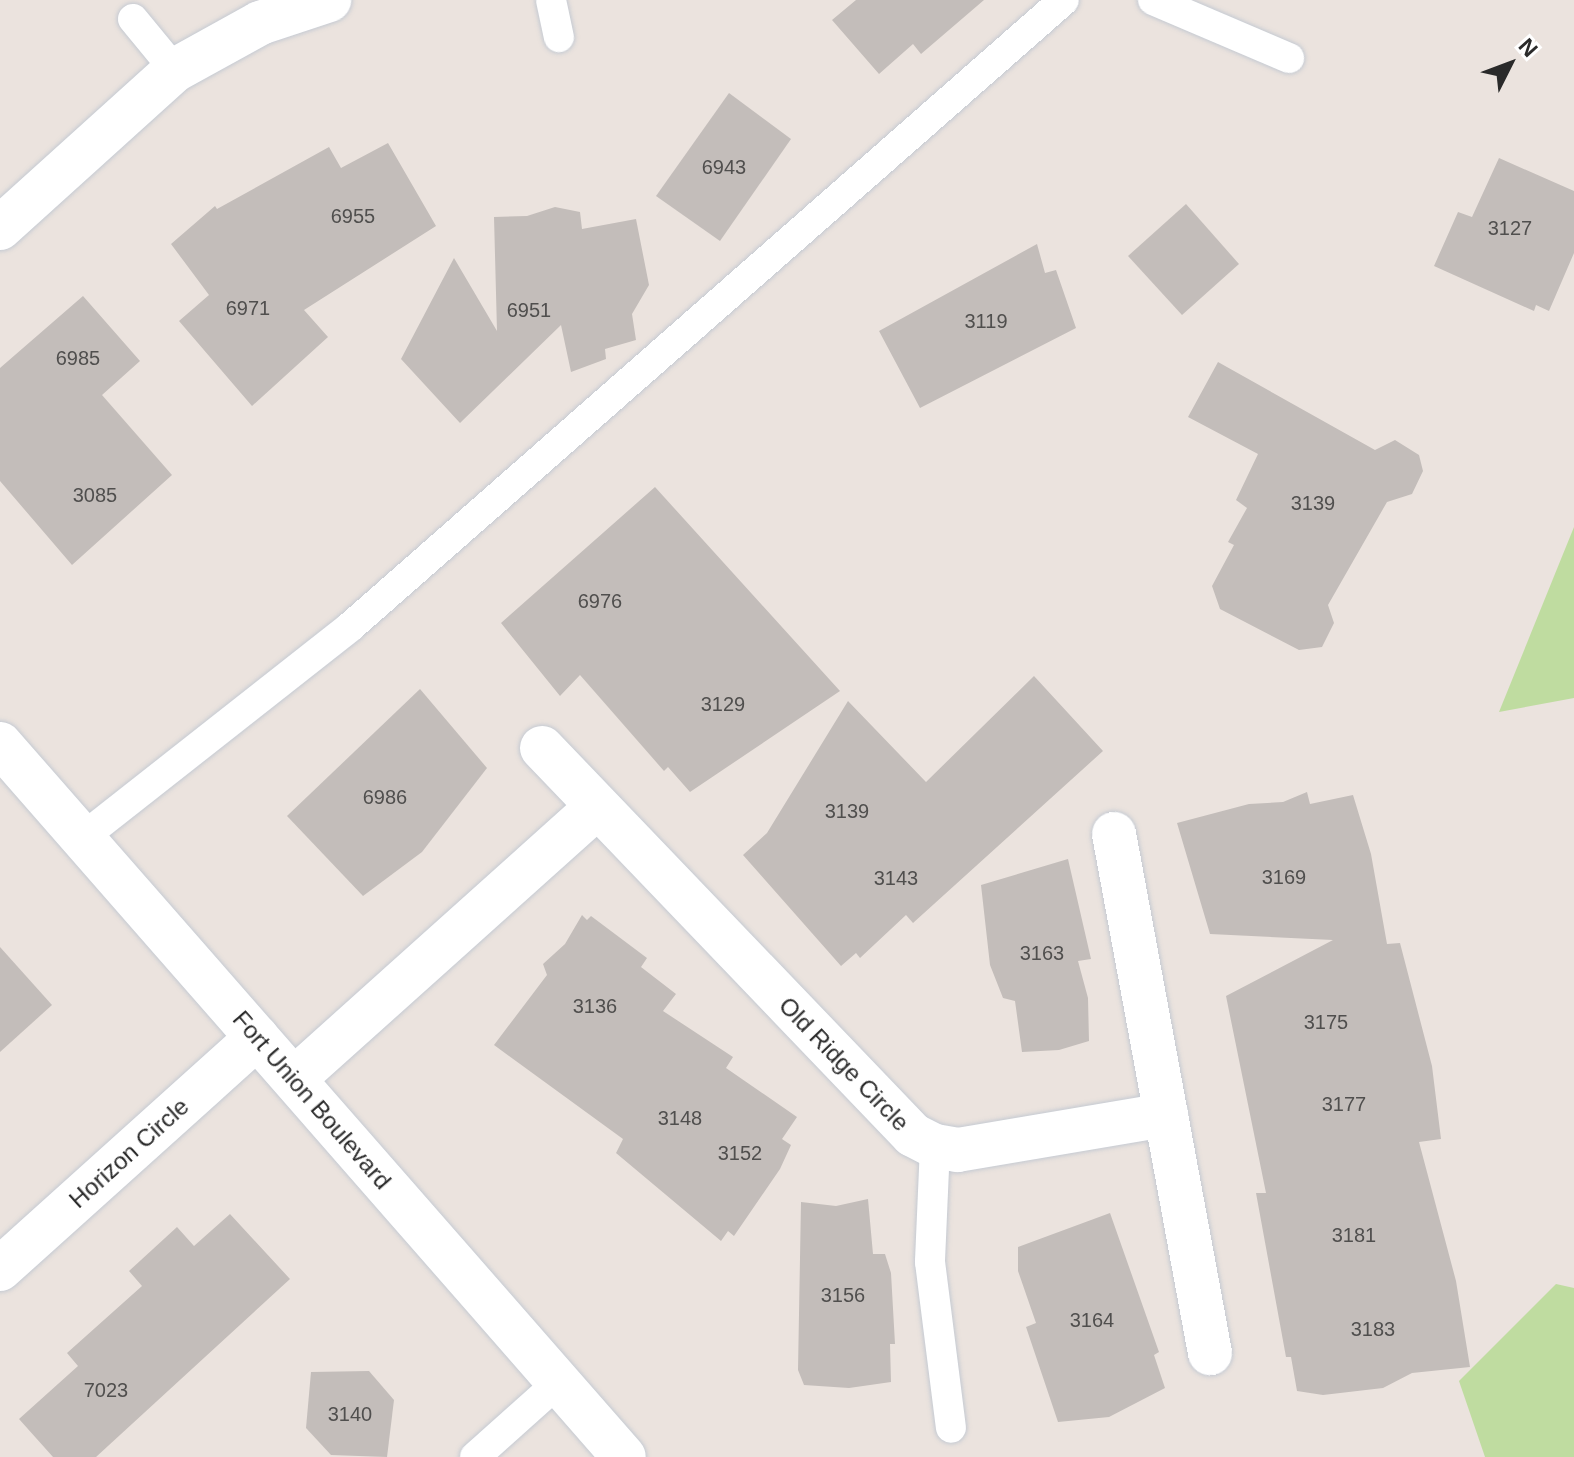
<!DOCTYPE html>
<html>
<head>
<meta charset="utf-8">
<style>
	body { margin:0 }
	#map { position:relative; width:1574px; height:1457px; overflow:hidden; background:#ebe3de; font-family:Helvetica,sans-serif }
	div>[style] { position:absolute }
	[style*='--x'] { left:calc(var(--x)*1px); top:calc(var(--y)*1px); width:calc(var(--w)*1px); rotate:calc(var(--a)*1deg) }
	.green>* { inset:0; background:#bfdca0 }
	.building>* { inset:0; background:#c3bdba }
	.roads { filter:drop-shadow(0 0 2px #c5cad2) drop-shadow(0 0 2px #c5cad2) }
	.service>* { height:30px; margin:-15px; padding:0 15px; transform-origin:15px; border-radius:15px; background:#fff }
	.minor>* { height:44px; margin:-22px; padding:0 22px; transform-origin:22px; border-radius:22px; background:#fff }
	.secondary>* { height:44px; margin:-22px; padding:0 22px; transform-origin:22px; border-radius:22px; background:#fff }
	span { translate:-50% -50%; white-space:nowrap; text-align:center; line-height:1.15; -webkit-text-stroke:7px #fff; paint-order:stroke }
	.number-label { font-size:20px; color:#504f4e }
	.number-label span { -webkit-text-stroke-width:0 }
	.street-label { font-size:24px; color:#2a2a2a }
	.north { position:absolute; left:1470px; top:24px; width:80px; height:80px; -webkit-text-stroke:6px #fff; paint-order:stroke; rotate:48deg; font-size:22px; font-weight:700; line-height:32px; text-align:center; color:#2a2a2a }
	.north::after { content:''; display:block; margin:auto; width:28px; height:36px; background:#2a2a2a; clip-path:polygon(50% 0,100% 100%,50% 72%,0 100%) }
</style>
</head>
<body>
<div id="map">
	<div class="green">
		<div style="clip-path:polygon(1574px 527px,1574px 698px,1499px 712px)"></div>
		<div style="clip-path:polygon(1556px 1284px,1574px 1288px,1574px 1457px,1485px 1457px,1459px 1381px)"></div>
	</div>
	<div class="building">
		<div style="clip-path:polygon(856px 0,984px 0,921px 54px,913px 44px,879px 74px,832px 20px)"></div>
		<div style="clip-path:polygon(729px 93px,791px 139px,720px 241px,656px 196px)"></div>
		<div style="clip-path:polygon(388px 143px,436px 226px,304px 310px,328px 337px,252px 406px,179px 321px,209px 295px,171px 244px,215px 206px,217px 209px,329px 147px,341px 168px)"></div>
		<div style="clip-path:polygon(1499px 158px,1574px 191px,1574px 253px,1549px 311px,1536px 305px,1534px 311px,1434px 266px,1458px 212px,1472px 217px)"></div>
		<div style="clip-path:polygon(1186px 204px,1239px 264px,1182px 315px,1128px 256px)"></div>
		<div style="clip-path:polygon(555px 207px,580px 212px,582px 229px,636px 219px,649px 285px,632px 314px,636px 340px,605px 349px,606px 359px,571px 372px,561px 325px,460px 423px,401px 359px,454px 258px,497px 331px,494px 217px,527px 216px)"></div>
		<div style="clip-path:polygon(1037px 244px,1045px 273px,1056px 270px,1076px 328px,920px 408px,879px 331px)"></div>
		<div style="clip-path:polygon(83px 296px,140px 361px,102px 395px,172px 475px,72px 565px,0 481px,0 368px)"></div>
		<div style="clip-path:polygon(1218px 362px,1375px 450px,1395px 440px,1419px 455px,1423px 471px,1412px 494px,1387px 502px,1328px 605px,1334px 623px,1322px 647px,1299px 650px,1220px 609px,1212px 586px,1234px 545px,1228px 542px,1247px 508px,1236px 500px,1258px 454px,1188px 417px)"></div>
		<div style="clip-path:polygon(655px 487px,840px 691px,690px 792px,668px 767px,664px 771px,580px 675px,560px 696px,501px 623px)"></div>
		<div style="clip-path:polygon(1034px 676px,1103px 751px,913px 923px,906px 915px,860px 958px,856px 953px,841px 966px,743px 855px,767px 833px,848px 701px,926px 782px)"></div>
		<div style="clip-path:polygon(420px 689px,487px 768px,422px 852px,363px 896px,287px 816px)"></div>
		<div style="clip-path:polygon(1307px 792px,1310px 804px,1353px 795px,1371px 854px,1387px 944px,1400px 943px,1432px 1066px,1441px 1139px,1419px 1142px,1456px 1281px,1470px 1367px,1412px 1373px,1383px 1388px,1323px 1395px,1297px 1391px,1291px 1357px,1286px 1357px,1256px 1193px,1266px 1193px,1226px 996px,1333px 940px,1210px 934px,1177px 823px,1249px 804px,1283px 802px)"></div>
		<div style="clip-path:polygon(1068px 859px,1091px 959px,1078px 961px,1088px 998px,1089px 1041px,1059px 1050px,1022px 1052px,1015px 1001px,1003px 998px,990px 965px,981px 885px)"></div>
		<div style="clip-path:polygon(582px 915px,587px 920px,591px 916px,647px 958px,641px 967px,676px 994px,663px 1011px,733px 1057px,726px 1068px,797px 1117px,782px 1139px,791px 1145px,780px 1169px,734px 1236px,728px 1231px,721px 1241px,616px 1153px,623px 1139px,494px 1045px,547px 975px,543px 964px,565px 944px)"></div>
		<div style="clip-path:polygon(0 947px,52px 1005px,0 1052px)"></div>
		<div style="clip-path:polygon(868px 1199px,873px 1254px,885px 1254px,891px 1273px,895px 1344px,890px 1344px,891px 1382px,849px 1388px,804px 1385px,798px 1370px,801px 1202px,836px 1206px)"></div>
		<div style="clip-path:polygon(1110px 1213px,1159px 1352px,1154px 1355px,1165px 1388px,1109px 1417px,1058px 1422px,1026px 1327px,1036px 1323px,1018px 1271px,1018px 1247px)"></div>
		<div style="clip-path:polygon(230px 1214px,290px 1279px,96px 1457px,53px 1457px,19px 1419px,78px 1366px,67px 1353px,142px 1286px,129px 1271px,177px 1227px,194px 1246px)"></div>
		<div style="clip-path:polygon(369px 1371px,394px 1400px,387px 1457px,331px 1455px,306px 1428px,311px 1372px)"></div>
	</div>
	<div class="roads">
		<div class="service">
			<div style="--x:551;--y:0;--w:38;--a:78"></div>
			<div style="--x:1153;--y:0;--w:148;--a:23.1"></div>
			<div style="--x:133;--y:19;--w:66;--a:50.5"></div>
			<div style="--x:82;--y:838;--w:341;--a:-38.2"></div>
			<div style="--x:350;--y:627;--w:950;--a:-41.29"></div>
			<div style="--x:935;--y:1146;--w:116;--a:92.5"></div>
			<div style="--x:930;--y:1262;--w:167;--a:82.8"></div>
			<div style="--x:475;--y:1457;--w:113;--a:-41.8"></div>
		</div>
		<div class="minor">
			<div style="--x:0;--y:228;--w:236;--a:-42.1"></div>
			<div style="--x:175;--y:70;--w:97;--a:-28.9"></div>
			<div style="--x:260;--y:23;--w:73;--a:-18.4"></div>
			<div style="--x:542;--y:748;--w:536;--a:46.21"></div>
			<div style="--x:913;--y:1135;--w:25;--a:27"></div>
			<div style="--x:935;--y:1146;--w:23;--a:10"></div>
			<div style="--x:958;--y:1150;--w:211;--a:-9.6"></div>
			<div style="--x:1114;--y:834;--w:528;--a:79.52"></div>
			<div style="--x:294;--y:1079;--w:407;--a:-41.9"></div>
			<div style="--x:0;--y:1269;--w:346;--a:-42"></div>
		</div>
		<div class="secondary">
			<div style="--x:0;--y:744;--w:947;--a:48.81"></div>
		</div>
	</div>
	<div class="number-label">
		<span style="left:724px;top:167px">6943</span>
		<span style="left:353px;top:216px">6955</span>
		<span style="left:1510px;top:228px">3127</span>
		<span style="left:248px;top:308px">6971</span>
		<span style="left:529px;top:310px">6951</span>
		<span style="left:986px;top:321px">3119</span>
		<span style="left:78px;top:358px">6985</span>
		<span style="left:95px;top:495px">3085</span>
		<span style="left:1313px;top:503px">3139</span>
		<span style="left:600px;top:601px">6976</span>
		<span style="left:723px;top:704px">3129</span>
		<span style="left:385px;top:797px">6986</span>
		<span style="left:847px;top:811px">3139</span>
		<span style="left:1284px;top:877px">3169</span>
		<span style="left:896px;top:878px">3143</span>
		<span style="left:1042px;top:953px">3163</span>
		<span style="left:595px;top:1006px">3136</span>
		<span style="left:1326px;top:1022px">3175</span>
		<span style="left:1344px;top:1104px">3177</span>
		<span style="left:680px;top:1118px">3148</span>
		<span style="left:740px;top:1153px">3152</span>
		<span style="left:1354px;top:1235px">3181</span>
		<span style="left:843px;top:1295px">3156</span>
		<span style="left:1092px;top:1320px">3164</span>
		<span style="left:1373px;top:1329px">3183</span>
		<span style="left:106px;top:1390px">7023</span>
		<span style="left:350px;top:1414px">3140</span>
	</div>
	<div class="street-label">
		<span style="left:844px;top:1064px;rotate:46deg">Old Ridge Circle</span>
		<span style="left:312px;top:1100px;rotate:49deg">Fort Union Boulevard</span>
		<span style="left:129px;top:1153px;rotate:-42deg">Horizon Circle</span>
	</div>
	<div class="north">N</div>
</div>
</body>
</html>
